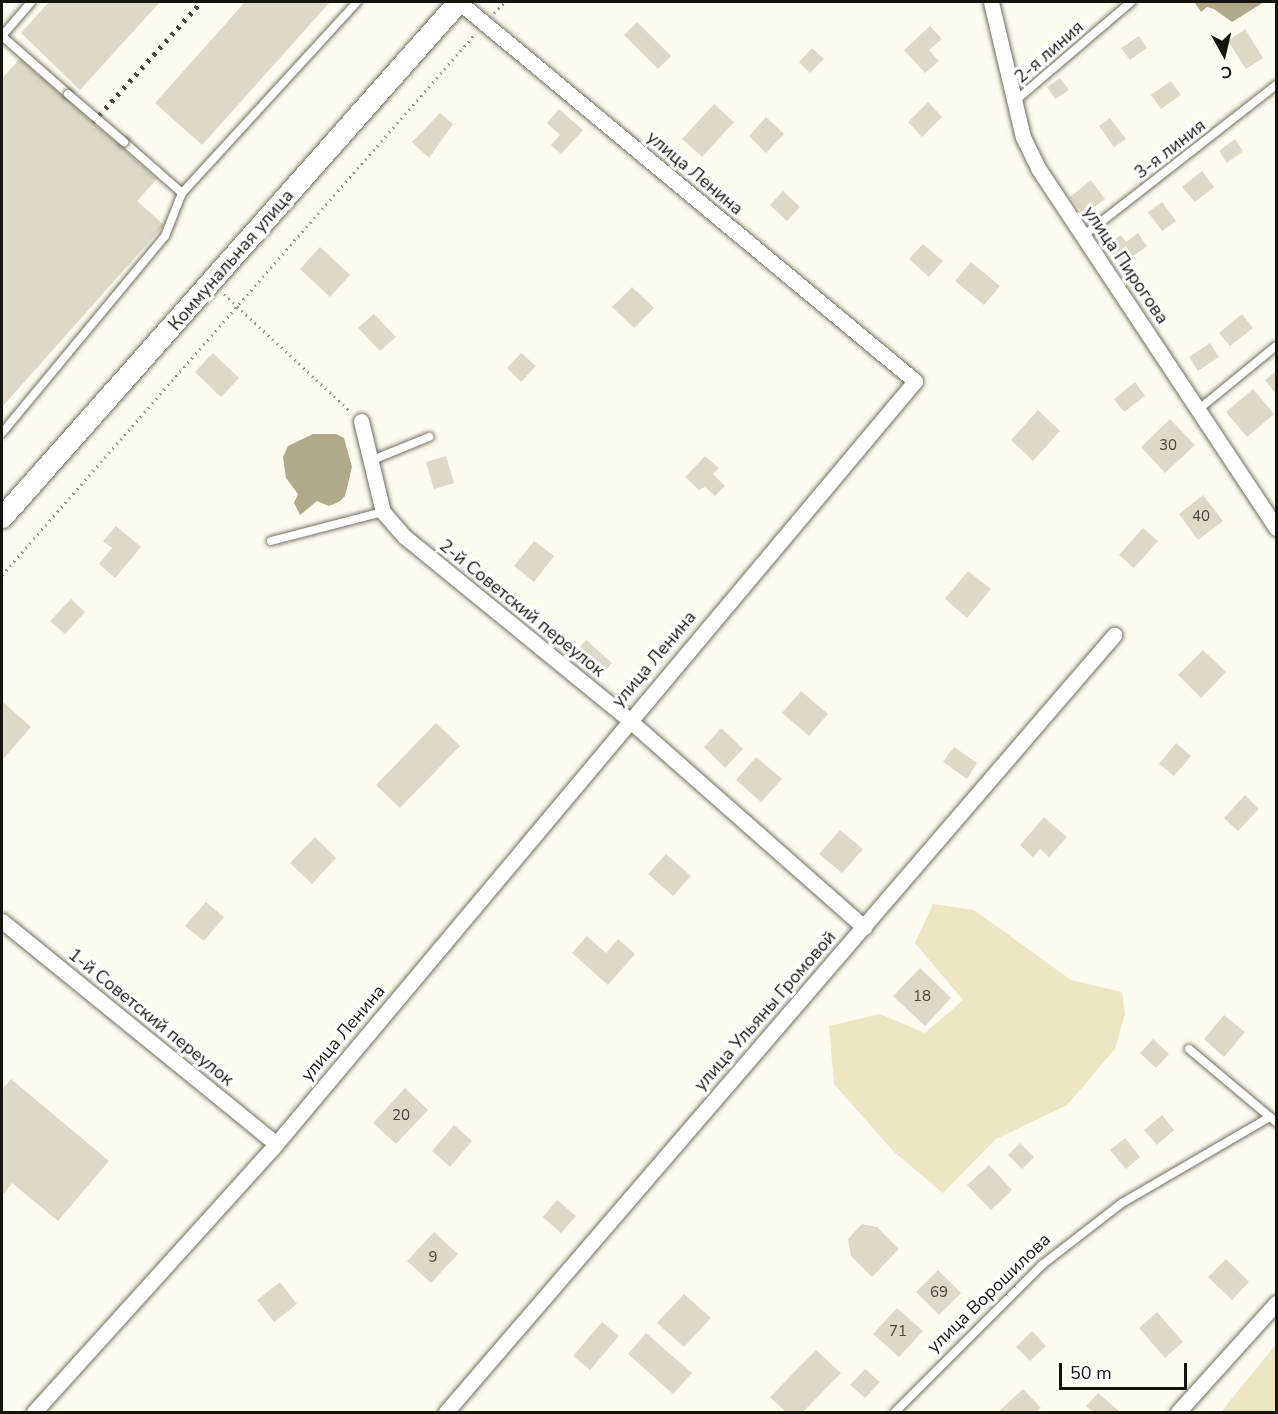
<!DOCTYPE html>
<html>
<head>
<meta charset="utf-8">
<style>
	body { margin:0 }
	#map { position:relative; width:1278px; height:1414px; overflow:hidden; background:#fefbf0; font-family:"Nunito Sans",sans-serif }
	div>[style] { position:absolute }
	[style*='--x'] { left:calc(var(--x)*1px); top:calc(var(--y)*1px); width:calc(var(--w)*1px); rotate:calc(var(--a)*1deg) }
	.green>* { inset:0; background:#eee5c2 }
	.water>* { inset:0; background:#b2a988 }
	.building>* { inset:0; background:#ded9c7 }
	.path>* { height:3px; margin-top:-1.5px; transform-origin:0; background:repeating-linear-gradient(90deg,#97958c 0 1.5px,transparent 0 6px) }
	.roads { filter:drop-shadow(0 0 2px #736e5e) drop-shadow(0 0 2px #736e5e) }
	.lane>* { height:8px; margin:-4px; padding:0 4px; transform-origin:4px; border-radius:4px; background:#fff }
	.street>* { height:15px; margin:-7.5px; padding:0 7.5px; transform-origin:7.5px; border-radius:7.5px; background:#fff }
	.secondary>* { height:21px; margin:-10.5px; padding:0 10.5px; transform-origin:10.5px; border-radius:10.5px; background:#fff }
	.rail>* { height:4.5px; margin-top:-2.25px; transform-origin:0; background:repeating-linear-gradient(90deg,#47453d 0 3px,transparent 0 9px) }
	.bridges { filter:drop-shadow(0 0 2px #736e5e) drop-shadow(0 0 2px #736e5e) }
	.lane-bridge>* { height:8px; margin:-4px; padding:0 4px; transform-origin:4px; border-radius:4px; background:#fff }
	span { translate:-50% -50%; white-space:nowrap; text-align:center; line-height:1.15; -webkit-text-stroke:6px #fff; paint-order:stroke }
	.number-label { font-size:15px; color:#47453c }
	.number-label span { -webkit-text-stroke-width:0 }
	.street-label { font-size:18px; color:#15140d }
	.frame { position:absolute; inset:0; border:3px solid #15140d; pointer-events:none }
	.north { position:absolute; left:1194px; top:24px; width:60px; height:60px; -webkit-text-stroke:4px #fff; paint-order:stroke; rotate:172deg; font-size:16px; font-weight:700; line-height:24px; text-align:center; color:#15140d }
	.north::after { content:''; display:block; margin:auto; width:21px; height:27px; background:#15140d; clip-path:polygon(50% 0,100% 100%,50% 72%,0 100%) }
	.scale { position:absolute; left:1059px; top:1363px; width:128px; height:27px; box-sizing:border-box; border:3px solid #15140d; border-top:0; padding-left:8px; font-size:18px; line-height:21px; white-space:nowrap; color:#15140d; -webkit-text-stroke:4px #fff; paint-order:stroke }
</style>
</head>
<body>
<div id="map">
	<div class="green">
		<div style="clip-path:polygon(933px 904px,974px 910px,1071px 980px,1122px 992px,1125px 1014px,1115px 1049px,1067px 1105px,996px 1139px,943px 1193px,893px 1151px,834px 1084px,829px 1026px,880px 1014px,925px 1033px,963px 1000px,915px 943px)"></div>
		<div style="clip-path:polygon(1276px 1344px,1276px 1412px,1221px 1412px)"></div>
	</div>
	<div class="water">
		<div style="clip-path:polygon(1264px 2px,1232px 22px,1214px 9px,1207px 7px,1201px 12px,1195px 3px)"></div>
		<div style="clip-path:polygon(313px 434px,336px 434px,344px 438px,352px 467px,345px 496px,339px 502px,329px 506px,317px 501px,300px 515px,294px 503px,298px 494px,286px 478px,283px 457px,288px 446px)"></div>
	</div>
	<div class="building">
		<div style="clip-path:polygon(49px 2px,160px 2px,80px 90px,21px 33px)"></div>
		<div style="clip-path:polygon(245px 2px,330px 2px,202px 145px,155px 103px)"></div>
		<div style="clip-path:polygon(637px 22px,671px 56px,658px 69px,624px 35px)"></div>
		<div style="clip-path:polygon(930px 26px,942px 39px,929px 50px,939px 61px,925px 73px,904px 50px)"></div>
		<div style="clip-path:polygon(1245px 29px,1263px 58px,1246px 69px,1228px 41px)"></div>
		<div style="clip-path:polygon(1139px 36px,1147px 48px,1130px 60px,1121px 48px)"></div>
		<div style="clip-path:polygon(812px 48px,824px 59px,810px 73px,799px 62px)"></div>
		<div style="clip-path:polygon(20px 58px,157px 179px,137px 201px,164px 225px,2px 407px,2px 79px)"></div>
		<div style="clip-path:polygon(1060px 78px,1069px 90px,1055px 99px,1047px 87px)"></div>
		<div style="clip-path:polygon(1171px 81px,1181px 95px,1161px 109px,1151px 95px)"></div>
		<div style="clip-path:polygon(928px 102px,942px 117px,922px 137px,908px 122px)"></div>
		<div style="clip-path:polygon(714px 104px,734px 122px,702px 157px,682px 139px)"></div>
		<div style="clip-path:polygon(559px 109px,583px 130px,561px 154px,551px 145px,560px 135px,547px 123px)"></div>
		<div style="clip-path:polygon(440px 113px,453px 124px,429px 158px,412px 142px)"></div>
		<div style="clip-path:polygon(766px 117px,784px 134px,766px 153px,749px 136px)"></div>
		<div style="clip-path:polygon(1110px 118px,1126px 139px,1114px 147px,1099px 126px)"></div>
		<div style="clip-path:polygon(1235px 139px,1243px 151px,1227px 163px,1219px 151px)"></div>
		<div style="clip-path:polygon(1202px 171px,1214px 187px,1195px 202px,1182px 187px)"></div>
		<div style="clip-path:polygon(1091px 180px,1105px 199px,1084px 215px,1070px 197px)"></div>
		<div style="clip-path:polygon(783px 191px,800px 207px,787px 221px,770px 205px)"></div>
		<div style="clip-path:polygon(1162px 202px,1176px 221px,1162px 231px,1148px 212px)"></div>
		<div style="clip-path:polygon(1138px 233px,1147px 246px,1121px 265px,1107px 245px,1121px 235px,1126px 242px)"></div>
		<div style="clip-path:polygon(923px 244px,943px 261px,929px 277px,909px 259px)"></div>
		<div style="clip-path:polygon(320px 247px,350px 275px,330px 297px,300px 269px)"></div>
		<div style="clip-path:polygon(971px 262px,1000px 286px,984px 305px,955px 281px)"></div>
		<div style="clip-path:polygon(632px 287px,654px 308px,634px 328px,612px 307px)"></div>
		<div style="clip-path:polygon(374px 314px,396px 337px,380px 351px,358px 328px)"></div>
		<div style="clip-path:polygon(1242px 314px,1253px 328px,1230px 346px,1219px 333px)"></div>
		<div style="clip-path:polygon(1210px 343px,1219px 357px,1198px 371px,1189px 357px)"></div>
		<div style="clip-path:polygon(213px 353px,239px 378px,221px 397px,195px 372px)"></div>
		<div style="clip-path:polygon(521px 353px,536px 366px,521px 382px,507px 368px)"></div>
		<div style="clip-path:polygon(1276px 371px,1276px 394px,1265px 380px)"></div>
		<div style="clip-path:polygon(1135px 382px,1145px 396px,1124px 412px,1114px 399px)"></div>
		<div style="clip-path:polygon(1253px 389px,1274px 414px,1247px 437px,1226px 412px)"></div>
		<div style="clip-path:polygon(1038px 410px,1060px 431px,1033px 461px,1011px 440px)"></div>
		<div style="clip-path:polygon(1170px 419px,1195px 445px,1165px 473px,1141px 447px)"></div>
		<div style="clip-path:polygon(446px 456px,454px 483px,434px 489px,426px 462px)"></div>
		<div style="clip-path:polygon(705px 456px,719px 468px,713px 474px,725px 486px,715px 496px,705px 487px,699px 490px,685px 477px)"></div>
		<div style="clip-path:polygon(1203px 495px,1223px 521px,1198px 540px,1179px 514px)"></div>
		<div style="clip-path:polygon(116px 526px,141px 547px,115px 578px,99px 564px,112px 548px,103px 541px)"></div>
		<div style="clip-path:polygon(1143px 528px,1158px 541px,1134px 568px,1119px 555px)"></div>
		<div style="clip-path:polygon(534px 541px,554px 556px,534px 582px,514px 566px)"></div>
		<div style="clip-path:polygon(968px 571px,991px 589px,967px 618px,945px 599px)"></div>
		<div style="clip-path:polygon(71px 599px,85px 612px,65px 634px,50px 621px)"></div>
		<div style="clip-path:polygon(586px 640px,612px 663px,597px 681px,570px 658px)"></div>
		<div style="clip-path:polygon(1203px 650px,1226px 672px,1201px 698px,1178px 675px)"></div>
		<div style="clip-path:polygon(801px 691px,828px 714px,809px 736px,782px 713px)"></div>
		<div style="clip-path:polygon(3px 702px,31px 727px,4px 758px,2px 756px)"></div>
		<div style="clip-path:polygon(436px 723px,460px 746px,400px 808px,376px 785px)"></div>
		<div style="clip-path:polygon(721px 728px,743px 749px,725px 768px,704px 747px)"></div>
		<div style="clip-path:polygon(1176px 743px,1191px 756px,1174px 776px,1159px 764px)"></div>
		<div style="clip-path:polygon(954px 747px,977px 763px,967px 779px,943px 762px)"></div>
		<div style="clip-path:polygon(756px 757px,782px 779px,761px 802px,736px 780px)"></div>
		<div style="clip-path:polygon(1245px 795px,1259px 809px,1238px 831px,1224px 818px)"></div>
		<div style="clip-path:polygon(1044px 817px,1067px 837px,1049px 857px,1040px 849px,1033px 857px,1020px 845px)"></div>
		<div style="clip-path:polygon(840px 830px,863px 849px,842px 873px,819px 854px)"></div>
		<div style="clip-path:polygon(315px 837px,336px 858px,312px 884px,290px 863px)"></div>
		<div style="clip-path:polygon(666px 854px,691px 876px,673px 896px,648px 874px)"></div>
		<div style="clip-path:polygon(206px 902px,224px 917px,204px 941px,185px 926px)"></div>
		<div style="clip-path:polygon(587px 936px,606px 953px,618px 939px,635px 954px,608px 985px,572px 953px)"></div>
		<div style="clip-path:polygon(920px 968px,951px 998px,925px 1026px,893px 996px)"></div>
		<div style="clip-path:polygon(1224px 1015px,1245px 1032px,1224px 1057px,1204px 1039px)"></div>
		<div style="clip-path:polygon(1153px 1039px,1169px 1054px,1156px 1068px,1140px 1053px)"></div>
		<div style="clip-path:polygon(11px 1079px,109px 1161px,58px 1221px,12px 1183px,2px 1196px,2px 1090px)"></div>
		<div style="clip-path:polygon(405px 1088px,428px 1110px,396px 1144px,373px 1123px)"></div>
		<div style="clip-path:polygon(1162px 1115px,1174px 1130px,1157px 1145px,1144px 1130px)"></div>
		<div style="clip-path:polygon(454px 1125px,472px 1141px,450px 1167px,432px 1151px)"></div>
		<div style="clip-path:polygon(1125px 1138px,1140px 1157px,1126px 1169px,1110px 1150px)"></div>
		<div style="clip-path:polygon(1020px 1143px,1034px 1157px,1022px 1169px,1008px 1155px)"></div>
		<div style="clip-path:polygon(989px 1165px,1012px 1190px,991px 1210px,967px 1185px)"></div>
		<div style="clip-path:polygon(557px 1200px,576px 1216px,561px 1233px,543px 1217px)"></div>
		<div style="clip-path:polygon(862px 1224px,877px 1227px,899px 1249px,872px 1277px,851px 1256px,848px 1239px)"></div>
		<div style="clip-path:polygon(434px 1232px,458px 1254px,431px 1283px,407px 1261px)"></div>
		<div style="clip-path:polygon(1226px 1259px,1249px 1282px,1232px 1300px,1208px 1277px)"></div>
		<div style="clip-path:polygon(938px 1270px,961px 1293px,939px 1315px,916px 1292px)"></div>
		<div style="clip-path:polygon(280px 1282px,297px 1304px,274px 1322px,257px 1300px)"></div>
		<div style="clip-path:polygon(684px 1294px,711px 1318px,684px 1347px,657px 1323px)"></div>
		<div style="clip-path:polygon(897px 1308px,923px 1331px,899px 1357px,873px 1334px)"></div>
		<div style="clip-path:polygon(1157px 1312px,1183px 1342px,1165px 1358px,1139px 1328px)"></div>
		<div style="clip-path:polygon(602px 1322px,619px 1336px,590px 1370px,573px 1356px)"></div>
		<div style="clip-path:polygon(1032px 1331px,1046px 1346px,1030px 1361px,1016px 1347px)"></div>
		<div style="clip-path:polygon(646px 1333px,692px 1373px,673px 1394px,628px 1354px)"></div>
		<div style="clip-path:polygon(816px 1350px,841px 1373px,803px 1412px,786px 1412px,770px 1397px)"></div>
		<div style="clip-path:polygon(865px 1369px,880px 1382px,865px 1398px,850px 1385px)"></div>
		<div style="clip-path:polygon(1023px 1389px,1041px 1408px,1036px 1412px,998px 1412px)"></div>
		<div style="clip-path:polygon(1098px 1393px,1120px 1412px,1093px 1412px,1086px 1406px)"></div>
	</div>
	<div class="path">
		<div style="--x:494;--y:13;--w:16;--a:-45"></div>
		<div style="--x:224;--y:294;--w:173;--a:42.9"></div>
		<div style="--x:2;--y:575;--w:719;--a:-48.84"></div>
	</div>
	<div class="roads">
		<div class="lane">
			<div style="--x:2;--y:36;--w:88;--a:41.3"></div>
			<div style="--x:2;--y:36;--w:45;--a:-49.5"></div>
			<div style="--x:1015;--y:101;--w:153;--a:-40.5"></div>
			<div style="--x:124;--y:142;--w:77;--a:41.3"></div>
			<div style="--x:1083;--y:236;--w:245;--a:-38"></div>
			<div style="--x:1199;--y:409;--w:99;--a:-39.3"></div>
			<div style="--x:2;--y:433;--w:256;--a:-50.4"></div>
			<div style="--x:165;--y:236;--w:46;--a:-68.4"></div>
			<div style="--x:182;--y:193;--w:259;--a:-47.5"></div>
			<div style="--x:370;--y:461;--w:64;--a:-22.1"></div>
			<div style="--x:271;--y:541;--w:116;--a:-14.5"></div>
			<div style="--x:1189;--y:1049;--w:114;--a:40"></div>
			<div style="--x:895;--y:1412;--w:208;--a:-45"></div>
			<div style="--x:1042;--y:1265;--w:101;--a:-37.8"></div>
			<div style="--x:1122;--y:1203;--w:171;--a:-30.2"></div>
		</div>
		<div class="street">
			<div style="--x:991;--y:2;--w:139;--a:76.7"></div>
			<div style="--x:1023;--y:137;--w:34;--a:64"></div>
			<div style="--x:1038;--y:168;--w:432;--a:56.5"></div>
			<div style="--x:361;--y:421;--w:94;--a:76.4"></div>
			<div style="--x:383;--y:512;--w:33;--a:49"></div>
			<div style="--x:405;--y:537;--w:288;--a:39.2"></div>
			<div style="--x:628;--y:719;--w:315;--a:41.4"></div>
			<div style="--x:2;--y:921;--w:353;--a:39.1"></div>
			<div style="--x:34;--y:1412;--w:361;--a:-47.9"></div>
			<div style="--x:276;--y:1144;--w:995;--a:-50.05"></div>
			<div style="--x:915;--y:381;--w:593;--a:-140.27"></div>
			<div style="--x:446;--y:1412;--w:1025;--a:-49.31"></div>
			<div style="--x:1178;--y:1412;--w:147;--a:-48"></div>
		</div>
		<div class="secondary">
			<div style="--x:2;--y:517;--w:688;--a:-48.48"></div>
		</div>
	</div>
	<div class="rail">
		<div style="--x:93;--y:122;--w:161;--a:-48"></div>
	</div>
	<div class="bridges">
		<div class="lane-bridge">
			<div style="--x:68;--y:94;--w:74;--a:40.6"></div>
		</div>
	</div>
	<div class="number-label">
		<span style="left:1168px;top:446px">30</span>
		<span style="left:1201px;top:517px">40</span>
		<span style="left:922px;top:997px">18</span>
		<span style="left:401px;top:1116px">20</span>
		<span style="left:433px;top:1258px">9</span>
		<span style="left:939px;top:1293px">69</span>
		<span style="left:898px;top:1332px">71</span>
	</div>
	<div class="street-label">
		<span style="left:1049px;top:52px;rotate:-41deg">2-я линия</span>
		<span style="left:1170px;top:149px;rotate:-38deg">3-я линия</span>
		<span style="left:695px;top:173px;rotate:40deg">улица Ленина</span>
		<span style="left:231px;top:260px;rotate:-49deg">Коммунальная улица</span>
		<span style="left:1126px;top:265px;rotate:56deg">улица Пирогова</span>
		<span style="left:522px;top:608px;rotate:39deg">2-й Советский переулок</span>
		<span style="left:654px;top:659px;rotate:-50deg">улица Ленина</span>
		<span style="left:765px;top:1011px;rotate:-49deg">улица Ульяны Громовой</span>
		<span style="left:151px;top:1017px;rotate:39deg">1-й Советский переулок</span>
		<span style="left:343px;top:1033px;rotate:-50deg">улица Ленина</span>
		<span style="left:989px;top:1293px;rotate:-44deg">улица Ворошилова</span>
	</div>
	<div class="frame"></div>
	<div class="north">С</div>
	<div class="scale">50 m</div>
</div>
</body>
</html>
